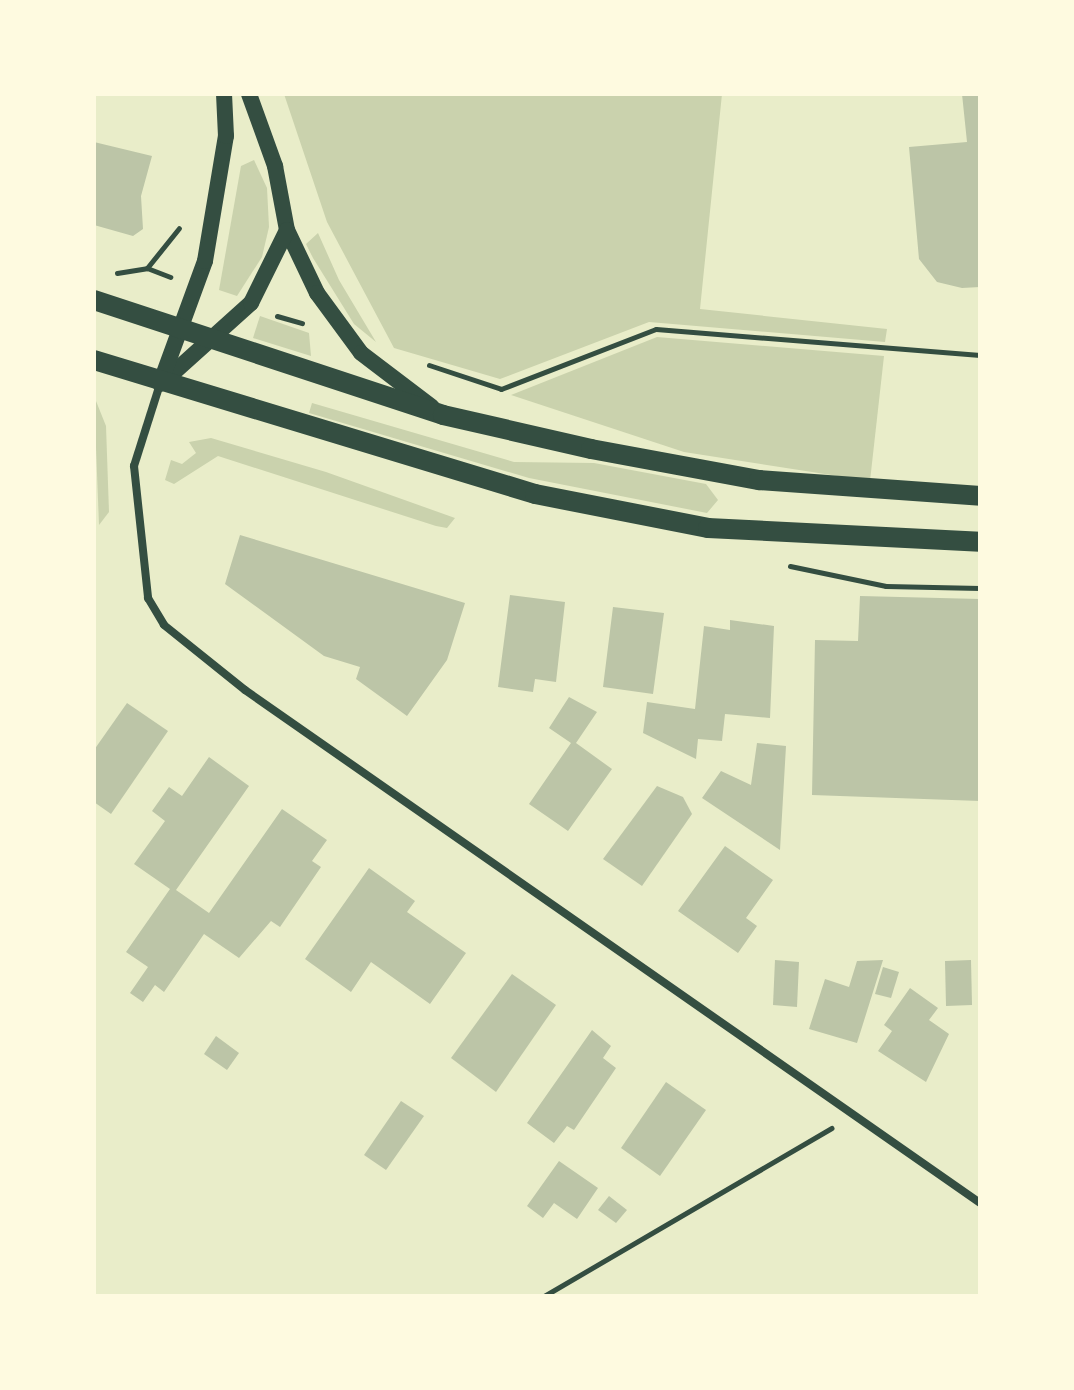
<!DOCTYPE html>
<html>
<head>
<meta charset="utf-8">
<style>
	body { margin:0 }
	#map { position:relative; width:1074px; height:1390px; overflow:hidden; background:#e9edc9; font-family:"Noto Serif",serif }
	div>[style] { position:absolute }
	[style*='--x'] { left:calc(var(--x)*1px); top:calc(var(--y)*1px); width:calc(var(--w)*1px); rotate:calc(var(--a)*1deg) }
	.green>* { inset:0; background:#cad2ad }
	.building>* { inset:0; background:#bcc5a7 }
	.path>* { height:5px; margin:-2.5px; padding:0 2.5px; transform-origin:2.5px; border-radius:2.5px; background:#344e41 }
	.minor>* { height:8px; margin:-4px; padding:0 4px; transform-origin:4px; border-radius:4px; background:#344e41 }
	.secondary>* { height:16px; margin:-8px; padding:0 8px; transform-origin:8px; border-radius:8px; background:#344e41 }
	.primary>* { height:20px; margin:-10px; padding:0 10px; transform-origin:10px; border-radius:10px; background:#344e41 }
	span { translate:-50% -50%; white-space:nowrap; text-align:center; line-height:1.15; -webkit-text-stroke:8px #fefae0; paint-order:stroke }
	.frame { position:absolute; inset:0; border:96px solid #fefae0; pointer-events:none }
</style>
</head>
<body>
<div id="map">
	<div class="green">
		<div style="clip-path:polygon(284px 94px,722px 94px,700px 309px,887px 329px,885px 342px,649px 322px,500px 379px,394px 348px,327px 222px)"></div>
		<div style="clip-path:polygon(254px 160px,267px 188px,269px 227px,262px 257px,237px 296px,219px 290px,241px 166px)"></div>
		<div style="clip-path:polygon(318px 233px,339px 280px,376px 342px,354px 324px,313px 258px,306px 244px)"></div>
		<div style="clip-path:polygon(260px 316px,309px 333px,311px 356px,253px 338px)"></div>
		<div style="clip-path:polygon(657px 337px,884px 356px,870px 481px,684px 452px,511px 395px)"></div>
		<div style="clip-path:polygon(94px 396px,106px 426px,109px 512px,99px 525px)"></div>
		<div style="clip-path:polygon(312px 403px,514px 462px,594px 463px,706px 484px,718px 500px,707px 513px,529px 478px,309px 413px)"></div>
		<div style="clip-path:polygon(211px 438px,326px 472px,455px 518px,447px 528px,436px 526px,218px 456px,174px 484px,165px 480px,171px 460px,182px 464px,196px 453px,189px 442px)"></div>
	</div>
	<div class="building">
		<div style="clip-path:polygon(962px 94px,980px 94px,980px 287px,962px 288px,937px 282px,919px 259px,909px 147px,967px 142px)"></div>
		<div style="clip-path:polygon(94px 142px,152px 156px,141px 196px,143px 229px,133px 236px,94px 225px)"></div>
		<div style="clip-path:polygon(240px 535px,465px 603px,447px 660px,407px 716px,356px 679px,360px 667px,324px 656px,225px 584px)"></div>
		<div style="clip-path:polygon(510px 595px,565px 602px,556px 682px,535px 679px,533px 692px,498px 687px)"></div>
		<div style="clip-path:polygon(860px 596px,980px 599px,980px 801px,812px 795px,815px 640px,858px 641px)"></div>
		<div style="clip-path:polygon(613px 607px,664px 613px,653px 694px,603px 687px)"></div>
		<div style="clip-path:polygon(730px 620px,774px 626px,770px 718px,725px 714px,722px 741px,698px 739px,696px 759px,643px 733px,647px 702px,695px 709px,704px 626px,730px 630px)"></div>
		<div style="clip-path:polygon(569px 697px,597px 712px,576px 743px,612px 769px,568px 831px,529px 804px,571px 743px,549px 728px)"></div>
		<div style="clip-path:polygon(127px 703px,168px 731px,111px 814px,94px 802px,94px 750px)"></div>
		<div style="clip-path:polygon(757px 743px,786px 746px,780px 850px,702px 798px,721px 771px,751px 785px)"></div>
		<div style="clip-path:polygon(209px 757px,249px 786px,176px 890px,209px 913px,282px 809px,327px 840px,312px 861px,321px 867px,280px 927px,271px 921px,239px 958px,204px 934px,164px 992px,155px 985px,143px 1002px,130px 993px,148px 967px,126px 952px,170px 889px,134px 864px,165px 821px,152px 811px,169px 787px,182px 796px)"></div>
		<div style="clip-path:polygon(657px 786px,683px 797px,692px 814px,642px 886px,603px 859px)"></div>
		<div style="clip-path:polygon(725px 846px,773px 880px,746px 918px,757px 926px,738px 953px,678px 911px)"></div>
		<div style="clip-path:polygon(369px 868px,415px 901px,407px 912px,466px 953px,430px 1004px,371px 962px,351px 992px,305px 959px)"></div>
		<div style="clip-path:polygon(775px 960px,799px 962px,797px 1007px,773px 1005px)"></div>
		<div style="clip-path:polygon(883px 960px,857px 1043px,809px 1029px,825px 979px,849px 987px,857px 961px)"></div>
		<div style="clip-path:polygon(971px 960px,972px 1005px,946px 1006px,945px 961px)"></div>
		<div style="clip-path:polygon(883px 967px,899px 972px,891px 998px,875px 994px)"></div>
		<div style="clip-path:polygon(512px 974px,556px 1005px,496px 1092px,451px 1058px)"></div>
		<div style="clip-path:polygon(910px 988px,938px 1008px,929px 1020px,949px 1034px,926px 1082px,878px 1051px,892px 1031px,884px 1025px)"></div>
		<div style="clip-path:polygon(592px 1030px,611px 1046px,603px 1058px,616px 1068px,574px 1130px,567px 1126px,554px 1143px,527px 1123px)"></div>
		<div style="clip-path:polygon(216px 1036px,239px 1053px,227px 1070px,204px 1054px)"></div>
		<div style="clip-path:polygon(666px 1082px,706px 1110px,660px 1176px,621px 1148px)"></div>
		<div style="clip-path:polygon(401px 1101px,424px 1116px,386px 1170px,364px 1155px)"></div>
		<div style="clip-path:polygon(559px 1161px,598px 1188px,577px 1219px,554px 1203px,543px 1218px,527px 1206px)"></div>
		<div style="clip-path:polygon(609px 1196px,627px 1210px,616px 1223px,598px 1210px)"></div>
	</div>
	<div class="path">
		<div style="--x:147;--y:268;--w:25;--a:21"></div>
		<div style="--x:117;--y:273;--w:30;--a:-9"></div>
		<div style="--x:147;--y:268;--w:51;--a:-51.3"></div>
		<div style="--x:277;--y:316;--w:26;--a:16"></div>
		<div style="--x:429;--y:365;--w:76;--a:18.4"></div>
		<div style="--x:501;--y:389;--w:166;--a:-21.2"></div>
		<div style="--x:656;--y:329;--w:325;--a:4.6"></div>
		<div style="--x:790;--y:566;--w:98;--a:11.8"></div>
		<div style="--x:886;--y:586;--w:94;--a:1.2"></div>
		<div style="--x:544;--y:1296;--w:333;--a:-30.3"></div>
	</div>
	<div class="minor">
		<div style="--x:160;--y:384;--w:86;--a:107.6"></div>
		<div style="--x:134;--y:466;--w:133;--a:83.9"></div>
		<div style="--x:148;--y:598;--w:31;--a:59"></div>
		<div style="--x:164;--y:625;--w:104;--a:38.7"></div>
		<div style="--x:245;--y:690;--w:896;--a:34.91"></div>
	</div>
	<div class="secondary">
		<div style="--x:249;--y:94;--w:77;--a:70.1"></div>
		<div style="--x:275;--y:166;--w:65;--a:79.4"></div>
		<div style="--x:287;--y:230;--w:70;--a:64.5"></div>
		<div style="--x:317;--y:293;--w:74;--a:53.7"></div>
		<div style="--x:361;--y:353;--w:89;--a:37.3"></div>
		<div style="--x:162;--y:383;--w:120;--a:-42"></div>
		<div style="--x:251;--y:303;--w:81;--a:-63.7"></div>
		<div style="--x:160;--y:384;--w:131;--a:-69.9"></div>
		<div style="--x:205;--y:261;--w:127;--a:-80.5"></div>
		<div style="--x:226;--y:136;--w:42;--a:-92.7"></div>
	</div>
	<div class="primary">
		<div style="--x:94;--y:300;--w:367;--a:18.2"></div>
		<div style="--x:443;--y:415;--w:152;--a:12.9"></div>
		<div style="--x:591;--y:449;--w:171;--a:10.5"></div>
		<div style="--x:759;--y:480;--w:222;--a:4.1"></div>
		<div style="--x:94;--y:360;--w:461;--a:16.9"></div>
		<div style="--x:535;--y:494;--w:176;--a:11.1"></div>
		<div style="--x:708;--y:528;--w:272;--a:2.9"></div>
	</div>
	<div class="frame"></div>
</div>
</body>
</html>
